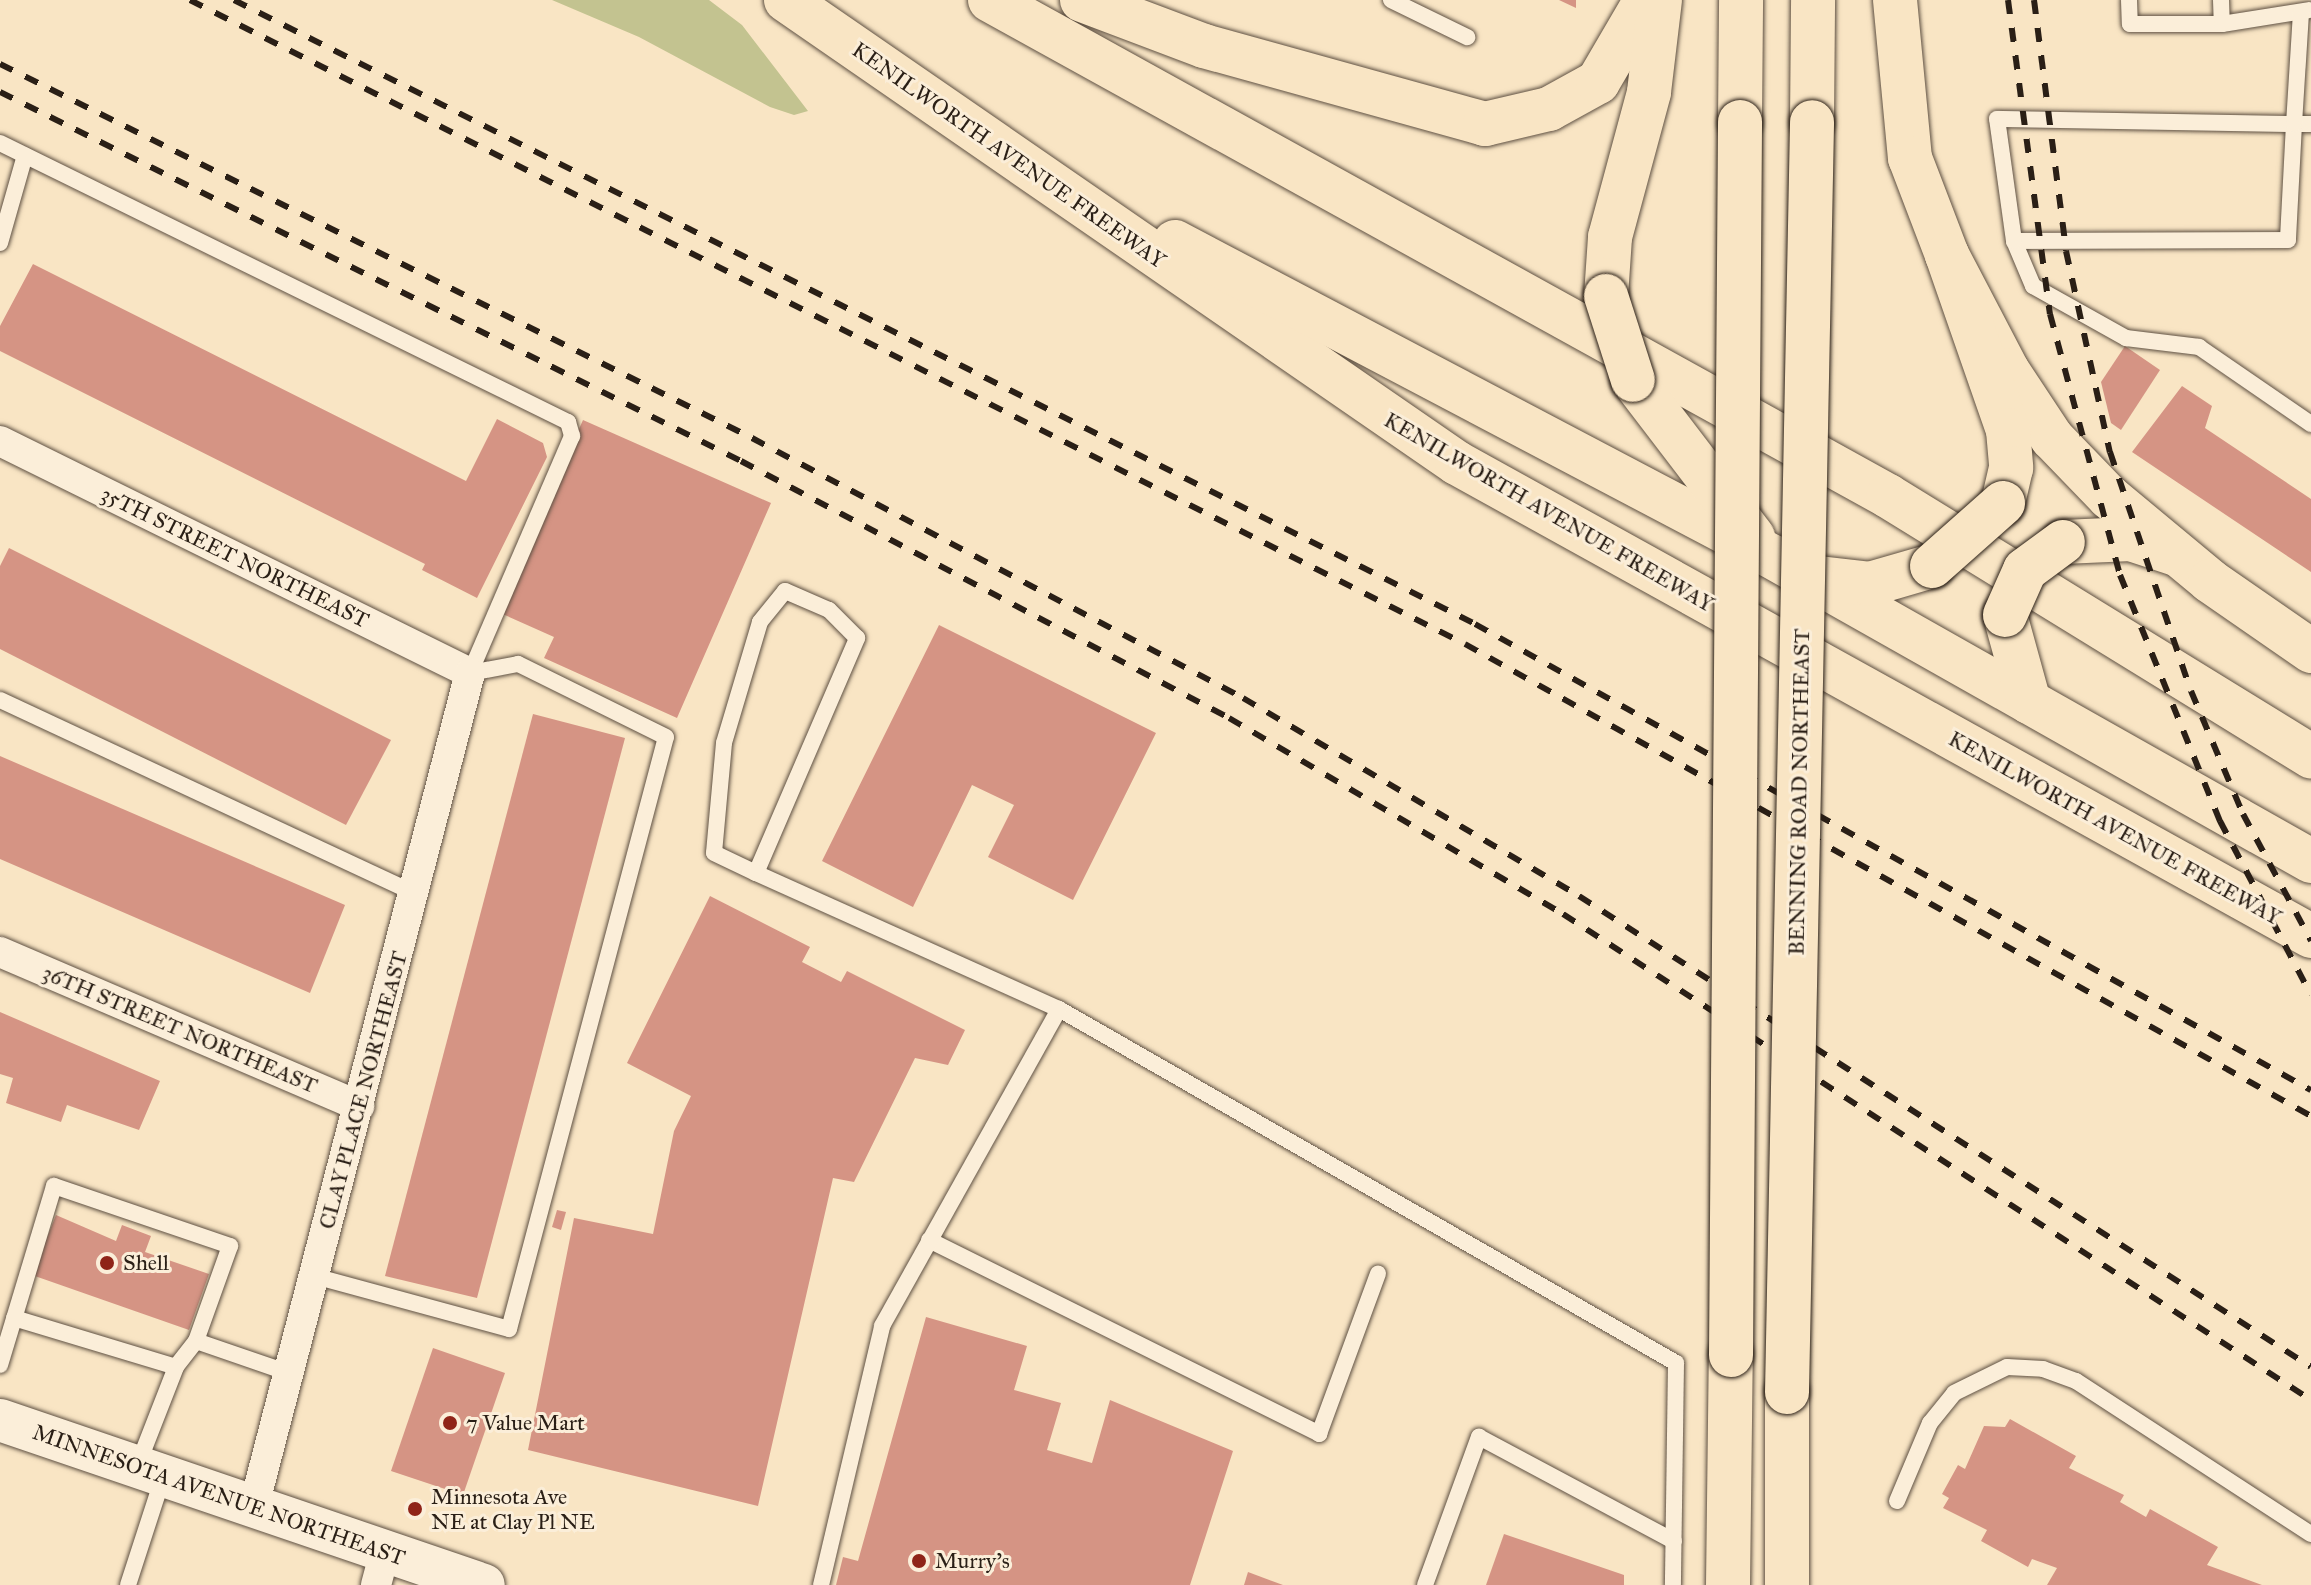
<!DOCTYPE html>
<html>
<head>
<meta charset="utf-8">
<style>
	body { margin:0 }
	#map { position:relative; width:2311px; height:1585px; overflow:hidden; background:#f9e5c4; font-family:"IM FELL Great Primer",serif }
	div>[style] { position:absolute }
	[style*='--x'] { left:calc(var(--x)*1px); top:calc(var(--y)*1px); width:calc(var(--w)*1px); rotate:calc(var(--a)*1deg) }
	.green>* { inset:0; background:#c3c390 }
	.building>* { inset:0; background:#d59484 }
	.roads { filter:drop-shadow(0 0 2px #5e5042) drop-shadow(0 0 2px #5e5042) }
	.service>* { height:16px; margin:-8px; padding:0 8px; transform-origin:8px; border-radius:8px; background:#fbeed9 }
	.minor>* { height:30px; margin:-15px; padding:0 15px; transform-origin:15px; border-radius:15px; background:#fbeed9 }
	.secondary>* { height:42px; margin:-21px; padding:0 21px; transform-origin:21px; border-radius:21px; background:#fbeed9 }
	.primary>* { height:44px; margin:-22px; padding:0 22px; transform-origin:22px; border-radius:22px; background:#f9e5c4 }
	.motorway>* { height:44px; margin:-22px; padding:0 22px; transform-origin:22px; border-radius:22px; background:#f9e5c4 }
	.rail>* { height:6px; margin-top:-3px; transform-origin:0; background:repeating-linear-gradient(90deg,#2a1f16 0 14px,transparent 0 28px) }
	.bridges { filter:drop-shadow(0 0 2px #2a1f16) drop-shadow(0 0 2px #2a1f16) }
	.primary-bridge>* { height:44px; margin:-22px; padding:0 22px; transform-origin:22px; border-radius:22px; background:#f9e5c4 }
	.motorway-bridge>* { height:44px; margin:-22px; padding:0 22px; transform-origin:22px; border-radius:22px; background:#f9e5c4 }
	.dots>* { width:22px; height:22px; translate:-50% -50%; box-sizing:border-box; border:4px solid #fbeed9; border-radius:50% }
	span { translate:-50% -50%; white-space:nowrap; text-align:center; line-height:1.15; -webkit-text-stroke:6px #fbeed9; paint-order:stroke }
	.street-label { font-size:22px; color:#2a1f16 }
	.poi-label { font-size:22px; color:#2a1f16 }
	.left { translate:0 -50%; text-align:left }
</style>
</head>
<body>
<div id="map">
	<div class="green">
		<div style="clip-path:polygon(552px 0,709px 0,742px 25px,808px 111px,794px 115px,770px 107px,639px 37px)"></div>
	</div>
	<div class="building">
		<div style="clip-path:polygon(1559px 0,1576px 0,1576px 8px)"></div>
		<div style="clip-path:polygon(33px 264px,466px 481px,497px 419px,543px 443px,547px 457px,477px 598px,422px 570px,425px 564px,0 351px,0 326px)"></div>
		<div style="clip-path:polygon(2125px 346px,2160px 370px,2121px 430px,2111px 423px,2101px 382px)"></div>
		<div style="clip-path:polygon(2182px 386px,2212px 406px,2205px 428px,2311px 499px,2311px 572px,2132px 452px)"></div>
		<div style="clip-path:polygon(583px 420px,771px 503px,677px 718px,544px 658px,554px 637px,498px 612px)"></div>
		<div style="clip-path:polygon(9px 548px,391px 740px,346px 825px,0 649px,0 566px)"></div>
		<div style="clip-path:polygon(939px 625px,1156px 733px,1073px 900px,988px 857px,1014px 805px,972px 785px,913px 907px,822px 861px)"></div>
		<div style="clip-path:polygon(533px 714px,625px 738px,477px 1298px,385px 1276px)"></div>
		<div style="clip-path:polygon(0 756px,345px 905px,310px 993px,0 859px)"></div>
		<div style="clip-path:polygon(710px 896px,810px 947px,802px 962px,841px 982px,847px 971px,965px 1030px,948px 1065px,915px 1058px,854px 1182px,833px 1178px,758px 1506px,528px 1450px,574px 1218px,653px 1234px,674px 1131px,691px 1096px,627px 1063px)"></div>
		<div style="clip-path:polygon(0 1012px,160px 1081px,139px 1130px,67px 1105px,61px 1122px,6px 1103px,13px 1078px,0 1074px)"></div>
		<div style="clip-path:polygon(557px 1210px,566px 1212px,561px 1230px,552px 1227px)"></div>
		<div style="clip-path:polygon(56px 1215px,116px 1241px,122px 1225px,151px 1236px,145px 1252px,209px 1274px,189px 1330px,32px 1275px)"></div>
		<div style="clip-path:polygon(926px 1317px,1027px 1346px,1014px 1390px,1061px 1403px,1047px 1450px,1092px 1463px,1110px 1400px,1233px 1451px,1190px 1585px,836px 1585px,843px 1557px,858px 1561px)"></div>
		<div style="clip-path:polygon(433px 1348px,505px 1373px,463px 1495px,391px 1471px)"></div>
		<div style="clip-path:polygon(2010px 1419px,2076px 1456px,2069px 1468px,2124px 1495px,2120px 1502px,2146px 1517px,2150px 1509px,2218px 1547px,2207px 1565px,2262px 1585px,2047px 1585px,2057px 1568px,2032px 1559px,2028px 1567px,1981px 1541px,1987px 1530px,1943px 1508px,1949px 1498px,1942px 1494px,1958px 1465px,1965px 1469px,1984px 1426px,2005px 1427px)"></div>
		<div style="clip-path:polygon(1504px 1534px,1624px 1575px,1624px 1585px,1486px 1585px)"></div>
		<div style="clip-path:polygon(1248px 1572px,1283px 1585px,1244px 1585px)"></div>
	</div>
	<div class="roads">
		<div class="service">
			<div style="--x:1391;--y:0;--w:85;--a:26"></div>
			<div style="--x:2129;--y:0;--w:24;--a:88"></div>
			<div style="--x:2130;--y:24;--w:92;--a:0"></div>
			<div style="--x:2221;--y:0;--w:24;--a:88"></div>
			<div style="--x:2222;--y:24;--w:88;--a:-9.1"></div>
			<div style="--x:2311;--y:124;--w:17;--a:180"></div>
			<div style="--x:2294;--y:124;--w:116;--a:93"></div>
			<div style="--x:2288;--y:240;--w:274;--a:179.8"></div>
			<div style="--x:2014;--y:241;--w:49;--a:67.1"></div>
			<div style="--x:2033;--y:286;--w:107;--a:29.2"></div>
			<div style="--x:2126;--y:338;--w:74;--a:7"></div>
			<div style="--x:2199;--y:347;--w:136;--a:34.5"></div>
			<div style="--x:0;--y:143;--w:633;--a:26.16"></div>
			<div style="--x:568;--y:422;--w:15;--a:74"></div>
			<div style="--x:572;--y:436;--w:258;--a:113.3"></div>
			<div style="--x:2014;--y:241;--w:123;--a:-97.9"></div>
			<div style="--x:1997;--y:119;--w:297;--a:1"></div>
			<div style="--x:2294;--y:124;--w:112;--a:-86.4"></div>
			<div style="--x:0;--y:243;--w:91;--a:-74.1"></div>
			<div style="--x:0;--y:700;--w:456;--a:25"></div>
			<div style="--x:756;--y:873;--w:256;--a:-66.7"></div>
			<div style="--x:857;--y:638;--w:40;--a:-135"></div>
			<div style="--x:829;--y:610;--w:48;--a:-156.6"></div>
			<div style="--x:785;--y:591;--w:40;--a:129"></div>
			<div style="--x:760;--y:622;--w:126;--a:106.6"></div>
			<div style="--x:724;--y:743;--w:110;--a:95.2"></div>
			<div style="--x:714;--y:853;--w:47;--a:25.5"></div>
			<div style="--x:756;--y:873;--w:332;--a:24.2"></div>
			<div style="--x:1059;--y:1009;--w:711;--a:29.84"></div>
			<div style="--x:1676;--y:1363;--w:222;--a:90.8"></div>
			<div style="--x:929;--y:1240;--w:436;--a:26.4"></div>
			<div style="--x:1319;--y:1434;--w:171;--a:-69.8"></div>
			<div style="--x:314;--y:1276;--w:202;--a:15.2"></div>
			<div style="--x:509;--y:1329;--w:612;--a:-75.15"></div>
			<div style="--x:666;--y:737;--w:165;--a:-153.7"></div>
			<div style="--x:518;--y:664;--w:49;--a:169.4"></div>
			<div style="--x:14;--y:1318;--w:169;--a:16.8"></div>
			<div style="--x:196;--y:1341;--w:98;--a:19"></div>
			<div style="--x:0;--y:1365;--w:187;--a:-73.2"></div>
			<div style="--x:54;--y:1186;--w:186;--a:18.8"></div>
			<div style="--x:230;--y:1246;--w:101;--a:109.7"></div>
			<div style="--x:196;--y:1341;--w:33;--a:128"></div>
			<div style="--x:176;--y:1367;--w:107;--a:111.3"></div>
			<div style="--x:1897;--y:1501;--w:85;--a:-67.1"></div>
			<div style="--x:1930;--y:1423;--w:38;--a:-51"></div>
			<div style="--x:1954;--y:1393;--w:59;--a:-26.1"></div>
			<div style="--x:2007;--y:1367;--w:36;--a:3"></div>
			<div style="--x:2043;--y:1369;--w:35;--a:20"></div>
			<div style="--x:2076;--y:1381;--w:280;--a:33.1"></div>
			<div style="--x:128;--y:1585;--w:114;--a:-72"></div>
			<div style="--x:821;--y:1585;--w:266;--a:-76.7"></div>
			<div style="--x:882;--y:1326;--w:363;--a:-60.8"></div>
			<div style="--x:1425;--y:1585;--w:158;--a:-70"></div>
			<div style="--x:1479;--y:1437;--w:221;--a:28.1"></div>
		</div>
		<div class="minor">
			<div style="--x:0;--y:441;--w:524;--a:26.27"></div>
			<div style="--x:470;--y:673;--w:861;--a:104.54"></div>
			<div style="--x:0;--y:952;--w:391;--a:23.2"></div>
			<div style="--x:376;--y:1585;--w:35;--a:-75"></div>
		</div>
		<div class="secondary">
			<div style="--x:0;--y:1420;--w:511;--a:18.82"></div>
		</div>
		<div class="primary">
			<div style="--x:1895;--y:0;--w:159;--a:84.6"></div>
			<div style="--x:1910;--y:158;--w:104;--a:69.1"></div>
			<div style="--x:1947;--y:255;--w:130;--a:62.4"></div>
			<div style="--x:2007;--y:370;--w:82;--a:56.5"></div>
			<div style="--x:2052;--y:438;--w:82;--a:46"></div>
			<div style="--x:2109;--y:497;--w:131;--a:39.7"></div>
			<div style="--x:2210;--y:581;--w:123;--a:34.7"></div>
			<div style="--x:1740;--y:122;--w:122;--a:-89.5"></div>
			<div style="--x:1812;--y:122;--w:122;--a:-89.5"></div>
			<div style="--x:1787;--y:1392;--w:193;--a:90"></div>
			<div style="--x:1728;--y:1585;--w:230;--a:-89.3"></div>
		</div>
		<div class="motorway">
			<div style="--x:786;--y:0;--w:815;--a:34.61"></div>
			<div style="--x:1457;--y:463;--w:976;--a:28.98"></div>
			<div style="--x:990;--y:0;--w:1026;--a:28.91"></div>
			<div style="--x:1888;--y:496;--w:497;--a:31.6"></div>
			<div style="--x:1082;--y:0;--w:130;--a:20.7"></div>
			<div style="--x:1204;--y:46;--w:292;--a:15.5"></div>
			<div style="--x:1485;--y:124;--w:66;--a:-13.2"></div>
			<div style="--x:1549;--y:109;--w:56;--a:-28.9"></div>
			<div style="--x:1598;--y:82;--w:95;--a:-59.7"></div>
			<div style="--x:1175;--y:242;--w:674;--a:27.78"></div>
			<div style="--x:1771;--y:556;--w:620;--a:29.46"></div>
			<div style="--x:1947;--y:255;--w:185;--a:70.8"></div>
			<div style="--x:2008;--y:430;--w:38;--a:85"></div>
			<div style="--x:2011;--y:468;--w:36;--a:103"></div>
			<div style="--x:1606;--y:296;--w:59;--a:-86.1"></div>
			<div style="--x:1610;--y:237;--w:150;--a:-74.9"></div>
			<div style="--x:1649;--y:92;--w:93;--a:-83.2"></div>
			<div style="--x:1633;--y:380;--w:198;--a:52.6"></div>
			<div style="--x:2063;--y:542;--w:68;--a:-2.5"></div>
			<div style="--x:2131;--y:539;--w:47;--a:18.4"></div>
			<div style="--x:1819;--y:578;--w:51;--a:6.7"></div>
			<div style="--x:1870;--y:584;--w:65;--a:-16.2"></div>
			<div style="--x:2005;--y:615;--w:90;--a:74.6"></div>
		</div>
	</div>
	<div class="rail">
		<div style="--x:190;--y:0;--w:1428;--a:26.8"></div>
		<div style="--x:1465;--y:644;--w:969;--a:29.16"></div>
		<div style="--x:234;--y:0;--w:1389;--a:26.69"></div>
		<div style="--x:1475;--y:624;--w:957;--a:29.14"></div>
		<div style="--x:2008;--y:0;--w:317;--a:82.4"></div>
		<div style="--x:2050;--y:314;--w:270;--a:75"></div>
		<div style="--x:2120;--y:575;--w:266;--a:67.9"></div>
		<div style="--x:2220;--y:821;--w:196;--a:62.4"></div>
		<div style="--x:2034;--y:0;--w:253;--a:82.7"></div>
		<div style="--x:2066;--y:251;--w:206;--a:77.7"></div>
		<div style="--x:2110;--y:452;--w:252;--a:71.3"></div>
		<div style="--x:2191;--y:691;--w:134;--a:67.1"></div>
		<div style="--x:2243;--y:814;--w:144;--a:61.8"></div>
		<div style="--x:0;--y:64;--w:840;--a:26.44"></div>
		<div style="--x:752;--y:438;--w:556;--a:27.9"></div>
		<div style="--x:1243;--y:698;--w:390;--a:30.5"></div>
		<div style="--x:1579;--y:896;--w:870;--a:32.76"></div>
		<div style="--x:0;--y:92;--w:828;--a:26.47"></div>
		<div style="--x:741;--y:461;--w:552;--a:27.77"></div>
		<div style="--x:1229;--y:718;--w:387;--a:30.4"></div>
		<div style="--x:1563;--y:914;--w:892;--a:33.01"></div>
	</div>
	<div class="bridges">
		<div class="primary-bridge">
			<div style="--x:1731;--y:1355;--w:1233;--a:-89.58"></div>
			<div style="--x:1787;--y:1392;--w:1270;--a:-88.87"></div>
		</div>
		<div class="motorway-bridge">
			<div style="--x:1606;--y:296;--w:88;--a:72.2"></div>
			<div style="--x:1932;--y:566;--w:95;--a:-41.6"></div>
			<div style="--x:2005;--y:615;--w:49;--a:-66"></div>
			<div style="--x:2025;--y:570;--w:47;--a:-36.4"></div>
		</div>
	</div>
	<div class="dots">
		<div style="left:107px;top:1263px;background:#8f2418"></div>
		<div style="left:450px;top:1423px;background:#8f2418"></div>
		<div style="left:415px;top:1509px;background:#8f2418"></div>
		<div style="left:919px;top:1561px;background:#8f2418"></div>
	</div>
	<div class="street-label">
		<span style="left:1009px;top:155px;rotate:35deg">KENILWORTH AVENUE FREEWAY</span>
		<span style="left:1549px;top:512px;rotate:30deg">KENILWORTH AVENUE FREEWAY</span>
		<span style="left:235px;top:557px;rotate:26deg">35TH STREET NORTHEAST</span>
		<span style="left:1799px;top:792px;rotate:-89deg">BENNING ROAD NORTHEAST</span>
		<span style="left:2115px;top:828px;rotate:29deg">KENILWORTH AVENUE FREEWAY</span>
		<span style="left:180px;top:1029px;rotate:23deg">36TH STREET NORTHEAST</span>
		<span style="left:363px;top:1090px;rotate:-75deg">CLAY PLACE NORTHEAST</span>
		<span style="left:219px;top:1495px;rotate:19deg">MINNESOTA AVENUE NORTHEAST</span>
	</div>
	<div class="poi-label">
		<span class="left" style="left:123px;top:1263px">Shell</span>
		<span class="left" style="left:466px;top:1423px">7 Value Mart</span>
		<span class="left" style="left:431px;top:1509px">Minnesota Ave<br>NE at Clay Pl NE</span>
		<span class="left" style="left:935px;top:1561px">Murry's</span>
	</div>
</div>
</body>
</html>
